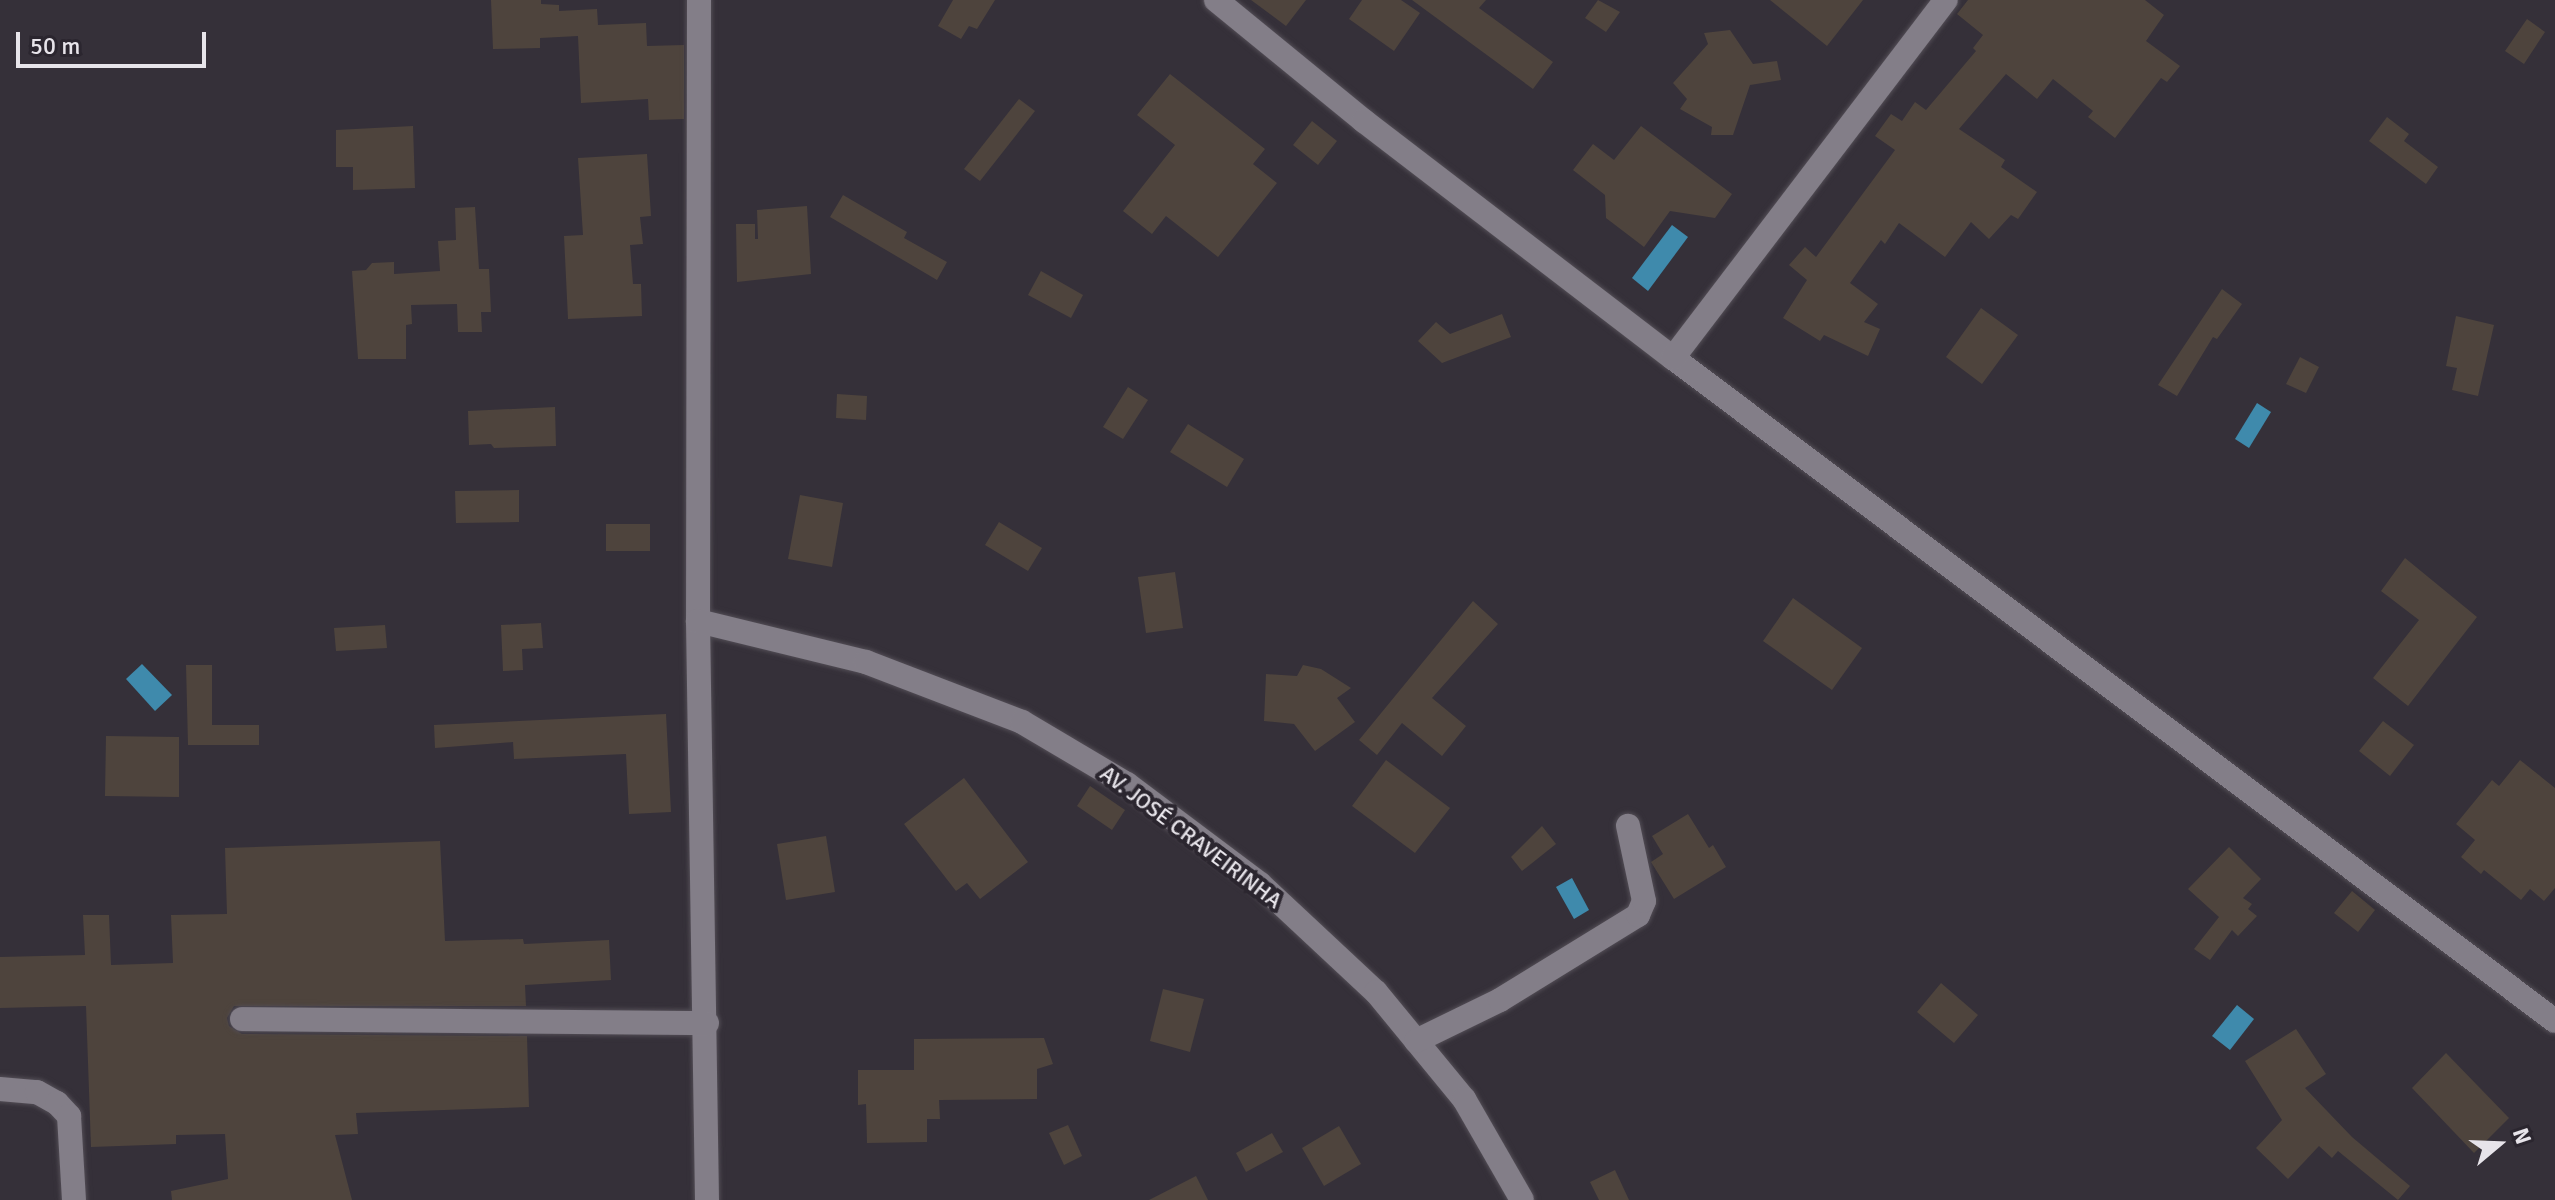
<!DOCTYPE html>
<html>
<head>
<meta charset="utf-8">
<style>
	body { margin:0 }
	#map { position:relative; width:2555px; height:1200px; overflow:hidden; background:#353039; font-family:Signika,sans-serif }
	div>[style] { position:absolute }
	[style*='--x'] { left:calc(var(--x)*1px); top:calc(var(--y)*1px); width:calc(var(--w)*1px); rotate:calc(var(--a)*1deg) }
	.water>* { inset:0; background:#3f8aac }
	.building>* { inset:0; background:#4e443d }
	.roads { filter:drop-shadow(0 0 2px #524d55) drop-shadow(0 0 2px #524d55) }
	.minor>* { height:24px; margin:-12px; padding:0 12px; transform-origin:12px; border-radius:12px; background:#837e88 }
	span { translate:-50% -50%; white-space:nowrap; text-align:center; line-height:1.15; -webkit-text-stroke:8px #2b262f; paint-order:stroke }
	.street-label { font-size:22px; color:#e7e4ea }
	.north { position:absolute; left:2459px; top:1104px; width:80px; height:80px; -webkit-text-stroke:6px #2b262f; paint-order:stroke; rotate:71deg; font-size:22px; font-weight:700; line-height:32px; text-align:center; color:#e7e4ea }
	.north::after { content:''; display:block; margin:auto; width:28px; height:36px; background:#e7e4ea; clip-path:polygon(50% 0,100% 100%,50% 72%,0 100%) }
	.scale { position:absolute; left:16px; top:32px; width:190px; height:36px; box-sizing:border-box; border:4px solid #e7e4ea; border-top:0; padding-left:10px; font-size:24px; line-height:28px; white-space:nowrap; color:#e7e4ea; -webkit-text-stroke:6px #2b262f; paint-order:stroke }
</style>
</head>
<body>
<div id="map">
	<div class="water">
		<div style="clip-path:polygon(1672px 225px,1688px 237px,1648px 291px,1632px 278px)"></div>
		<div style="clip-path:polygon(2257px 403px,2271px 412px,2249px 448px,2235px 439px)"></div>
		<div style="clip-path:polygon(142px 664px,172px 695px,155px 711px,126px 679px)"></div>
		<div style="clip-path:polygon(1572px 878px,1589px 910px,1574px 919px,1556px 887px)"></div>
		<div style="clip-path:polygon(2237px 1005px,2254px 1019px,2230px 1050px,2212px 1036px)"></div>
	</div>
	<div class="building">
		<div style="clip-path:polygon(491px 0,541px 0,541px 4px,559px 5px,559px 11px,597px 9px,598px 25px,646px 23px,647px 46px,684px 45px,684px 119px,649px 120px,648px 99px,581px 103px,578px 36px,540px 38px,540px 48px,493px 49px)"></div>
		<div style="clip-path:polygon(953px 0,995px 0,977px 29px,969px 26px,961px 39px,938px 26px)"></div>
		<div style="clip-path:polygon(1251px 0,1306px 0,1286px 26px)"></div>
		<div style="clip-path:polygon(1362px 0,1401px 0,1420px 13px,1394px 51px,1349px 19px)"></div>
		<div style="clip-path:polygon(1412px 0,1486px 0,1479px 8px,1553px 62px,1533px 89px)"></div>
		<div style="clip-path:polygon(1598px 0,1620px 12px,1606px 32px,1585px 18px)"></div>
		<div style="clip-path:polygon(1770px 0,1863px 0,1827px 46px)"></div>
		<div style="clip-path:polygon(1968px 0,2145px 0,2164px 15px,2146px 41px,2180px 66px,2167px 82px,2161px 78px,2115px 138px,2088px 117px,2093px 111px,2053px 79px,2037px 99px,2006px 74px,1959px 129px,2005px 160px,2001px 167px,2037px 192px,2018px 219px,2011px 215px,1989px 239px,1971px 222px,1945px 257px,1899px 223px,1885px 244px,1881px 240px,1850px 283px,1878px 304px,1864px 322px,1880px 329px,1868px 356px,1824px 335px,1820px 341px,1783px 318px,1807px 280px,1789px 265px,1805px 247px,1816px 257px,1895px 150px,1875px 136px,1891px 114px,1902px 121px,1915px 102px,1926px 110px,1976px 51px,1973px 48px,1983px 35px,1957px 14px)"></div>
		<div style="clip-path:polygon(2527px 19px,2545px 32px,2524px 64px,2505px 51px)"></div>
		<div style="clip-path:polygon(1730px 30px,1753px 64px,1777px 61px,1781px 80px,1750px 85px,1733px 135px,1711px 135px,1712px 127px,1680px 109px,1687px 99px,1673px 83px,1708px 44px,1704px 33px)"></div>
		<div style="clip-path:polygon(1170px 74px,1265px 149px,1253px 164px,1277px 183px,1218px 257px,1166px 216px,1152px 234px,1123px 211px,1175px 145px,1137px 115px)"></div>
		<div style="clip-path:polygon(1019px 99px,1035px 111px,980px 181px,964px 169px)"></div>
		<div style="clip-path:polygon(2387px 117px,2409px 134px,2404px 141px,2438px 167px,2426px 184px,2369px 141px)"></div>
		<div style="clip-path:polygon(1312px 121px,1337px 141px,1318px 165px,1293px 145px)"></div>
		<div style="clip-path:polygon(413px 126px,415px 188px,353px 190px,353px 167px,336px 167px,336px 130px)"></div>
		<div style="clip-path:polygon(1641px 126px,1732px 194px,1715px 218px,1670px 211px,1644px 247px,1606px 218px,1605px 195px,1573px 170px,1593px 144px,1614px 160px)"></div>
		<div style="clip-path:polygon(647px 154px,651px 216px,640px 217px,643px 244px,630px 245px,633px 284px,641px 284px,642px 316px,568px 319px,564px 236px,583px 235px,578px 158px)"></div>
		<div style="clip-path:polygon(843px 195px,907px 232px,904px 238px,947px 262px,937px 280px,830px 217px)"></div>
		<div style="clip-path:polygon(807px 206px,811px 274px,737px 282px,736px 224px,755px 224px,755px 239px,758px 239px,757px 210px)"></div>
		<div style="clip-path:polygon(475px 207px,479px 269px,489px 269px,491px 312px,481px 312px,482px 332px,458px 332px,457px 304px,411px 305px,412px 324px,406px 325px,406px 359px,358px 359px,352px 271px,366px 270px,372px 263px,394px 262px,394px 274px,440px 271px,438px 241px,456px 240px,455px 208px)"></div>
		<div style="clip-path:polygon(1041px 271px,1083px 295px,1071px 318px,1028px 295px)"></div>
		<div style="clip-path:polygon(2222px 289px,2242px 304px,2217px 339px,2213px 337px,2177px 396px,2158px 385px)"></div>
		<div style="clip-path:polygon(1981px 308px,2018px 335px,1982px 384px,1946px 357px)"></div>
		<div style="clip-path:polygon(1502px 314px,1511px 337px,1442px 363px,1418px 341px,1436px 322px,1450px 334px)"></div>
		<div style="clip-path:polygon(2456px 316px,2494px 325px,2478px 396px,2452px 390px,2457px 368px,2446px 366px)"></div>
		<div style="clip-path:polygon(2300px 357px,2319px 367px,2306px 393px,2286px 384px)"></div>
		<div style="clip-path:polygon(1128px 387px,1148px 400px,1123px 439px,1103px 427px)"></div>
		<div style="clip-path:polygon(837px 394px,867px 396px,866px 420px,836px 418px)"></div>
		<div style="clip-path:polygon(555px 407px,556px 446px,494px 448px,491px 444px,469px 445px,468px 411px)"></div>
		<div style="clip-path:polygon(1188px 424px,1244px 459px,1227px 487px,1170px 452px)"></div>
		<div style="clip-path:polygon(519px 490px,519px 522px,456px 523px,455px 491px)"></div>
		<div style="clip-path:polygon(800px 495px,843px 503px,832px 567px,788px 559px)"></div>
		<div style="clip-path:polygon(999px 522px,1042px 548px,1028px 571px,985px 545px)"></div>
		<div style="clip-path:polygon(606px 524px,650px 524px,650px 551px,606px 551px)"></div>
		<div style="clip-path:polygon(2405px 558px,2477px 617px,2408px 706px,2373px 678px,2419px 620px,2381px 591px)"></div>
		<div style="clip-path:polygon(1175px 572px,1183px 628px,1146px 633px,1138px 577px)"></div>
		<div style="clip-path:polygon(1793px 598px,1862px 648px,1832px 690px,1763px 641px)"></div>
		<div style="clip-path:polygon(1473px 601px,1498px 624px,1432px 698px,1466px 726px,1442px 756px,1402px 723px,1377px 755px,1359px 740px)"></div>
		<div style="clip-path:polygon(541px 623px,543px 648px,522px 649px,523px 670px,503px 671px,501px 625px)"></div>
		<div style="clip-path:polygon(385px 625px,387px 648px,336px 651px,334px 628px)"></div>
		<div style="clip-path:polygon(186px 665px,212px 665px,212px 725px,259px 725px,259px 745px,188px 745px)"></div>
		<div style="clip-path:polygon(1303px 665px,1321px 669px,1351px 688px,1337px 698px,1355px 722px,1315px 751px,1294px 724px,1264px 721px,1266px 674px,1297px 676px)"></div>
		<div style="clip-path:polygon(666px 714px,671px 812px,629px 814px,626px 754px,514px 759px,513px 742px,435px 748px,434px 725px)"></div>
		<div style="clip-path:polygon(2383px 721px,2414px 745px,2390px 776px,2359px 751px)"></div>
		<div style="clip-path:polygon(106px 736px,179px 737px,179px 797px,105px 796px)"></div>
		<div style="clip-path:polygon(1386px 760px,1450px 808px,1415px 853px,1352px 806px)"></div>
		<div style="clip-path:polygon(2520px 760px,2555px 788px,2555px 888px,2544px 901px,2530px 889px,2521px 900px,2484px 870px,2481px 874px,2461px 857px,2475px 840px,2456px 824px,2492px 780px,2499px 786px)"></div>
		<div style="clip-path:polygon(964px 778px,1028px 862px,980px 899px,967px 883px,956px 891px,904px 824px)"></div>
		<div style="clip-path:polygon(1090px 786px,1125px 810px,1112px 830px,1077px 806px)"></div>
		<div style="clip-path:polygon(1688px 814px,1709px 848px,1713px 845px,1726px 867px,1674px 899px,1651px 862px,1663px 854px,1652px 836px)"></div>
		<div style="clip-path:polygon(1542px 826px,1556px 844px,1522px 871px,1511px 857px)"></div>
		<div style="clip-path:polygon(826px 836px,835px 892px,786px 900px,777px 844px)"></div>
		<div style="clip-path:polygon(440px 841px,445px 941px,523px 939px,524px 944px,609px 940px,611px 980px,525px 985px,526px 1006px,234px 1006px,227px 1018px,229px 1026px,242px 1034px,527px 1036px,529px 1107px,356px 1113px,358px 1134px,335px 1135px,352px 1200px,172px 1200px,171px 1191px,228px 1179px,225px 1134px,176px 1135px,176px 1144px,91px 1147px,86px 1006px,0 1008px,0 957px,85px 955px,83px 915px,109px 915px,111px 965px,173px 963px,171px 915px,227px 914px,225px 848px)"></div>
		<div style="clip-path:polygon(2229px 847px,2261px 879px,2243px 898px,2252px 904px,2248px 909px,2257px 916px,2238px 936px,2232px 930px,2210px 960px,2194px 949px,2219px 917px,2188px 889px)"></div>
		<div style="clip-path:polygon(2352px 891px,2375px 910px,2358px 932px,2334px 913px)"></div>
		<div style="clip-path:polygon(1941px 983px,1978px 1015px,1954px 1043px,1917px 1012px)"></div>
		<div style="clip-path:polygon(1163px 989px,1204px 999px,1190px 1052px,1150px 1041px)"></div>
		<div style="clip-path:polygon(2296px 1029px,2326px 1074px,2305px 1088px,2352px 1137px,2410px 1186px,2398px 1200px,2338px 1151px,2332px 1158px,2319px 1146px,2288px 1179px,2256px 1148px,2282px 1120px,2245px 1061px)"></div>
		<div style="clip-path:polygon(1044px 1038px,1053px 1064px,1037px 1069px,1037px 1099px,939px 1100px,940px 1119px,927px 1119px,927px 1142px,867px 1143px,866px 1104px,858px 1105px,858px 1070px,914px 1070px,914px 1039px)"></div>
		<div style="clip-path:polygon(2446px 1053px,2509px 1118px,2474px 1153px,2412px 1088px)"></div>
		<div style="clip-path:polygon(1068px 1125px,1082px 1156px,1064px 1165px,1049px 1133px)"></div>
		<div style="clip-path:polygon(1339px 1126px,1361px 1164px,1324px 1186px,1302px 1148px)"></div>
		<div style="clip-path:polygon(1272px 1133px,1283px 1152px,1246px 1172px,1236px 1153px)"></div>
		<div style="clip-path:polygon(1615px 1170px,1629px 1200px,1599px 1200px,1590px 1182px)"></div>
		<div style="clip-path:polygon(1196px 1176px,1208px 1200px,1149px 1200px)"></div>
	</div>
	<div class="roads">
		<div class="minor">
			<div style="--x:699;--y:0;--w:621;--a:90.09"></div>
			<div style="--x:698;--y:621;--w:579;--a:89.11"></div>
			<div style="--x:1216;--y:0;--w:191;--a:39.3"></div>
			<div style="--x:1364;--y:121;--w:389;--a:37.5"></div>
			<div style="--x:1673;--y:358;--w:1103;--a:36.93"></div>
			<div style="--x:1673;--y:358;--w:450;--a:-52.7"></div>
			<div style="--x:698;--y:621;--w:173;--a:13.7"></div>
			<div style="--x:866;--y:662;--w:167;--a:21"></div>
			<div style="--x:1022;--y:722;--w:122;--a:30.6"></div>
			<div style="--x:1127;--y:784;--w:166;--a:36.9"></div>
			<div style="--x:1260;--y:884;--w:158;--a:43"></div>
			<div style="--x:1376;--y:992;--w:139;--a:50.6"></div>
			<div style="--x:1464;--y:1099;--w:116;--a:60.1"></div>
			<div style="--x:242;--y:1019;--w:465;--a:0.5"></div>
			<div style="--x:1416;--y:1041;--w:93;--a:-26"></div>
			<div style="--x:1500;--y:1000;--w:162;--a:-31.6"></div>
			<div style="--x:1638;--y:915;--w:15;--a:-67"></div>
			<div style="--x:1644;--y:901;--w:77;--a:-102"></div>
			<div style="--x:0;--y:1089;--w:37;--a:5"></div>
			<div style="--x:37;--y:1092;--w:23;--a:29"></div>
			<div style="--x:57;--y:1103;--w:18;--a:47"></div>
			<div style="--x:69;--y:1116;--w:84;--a:86.6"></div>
		</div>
	</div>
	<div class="street-label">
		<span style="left:1191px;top:837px;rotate:37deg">AV. JOSÉ CRAVEIRINHA</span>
	</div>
	<div class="north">N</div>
	<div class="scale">50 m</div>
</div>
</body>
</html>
